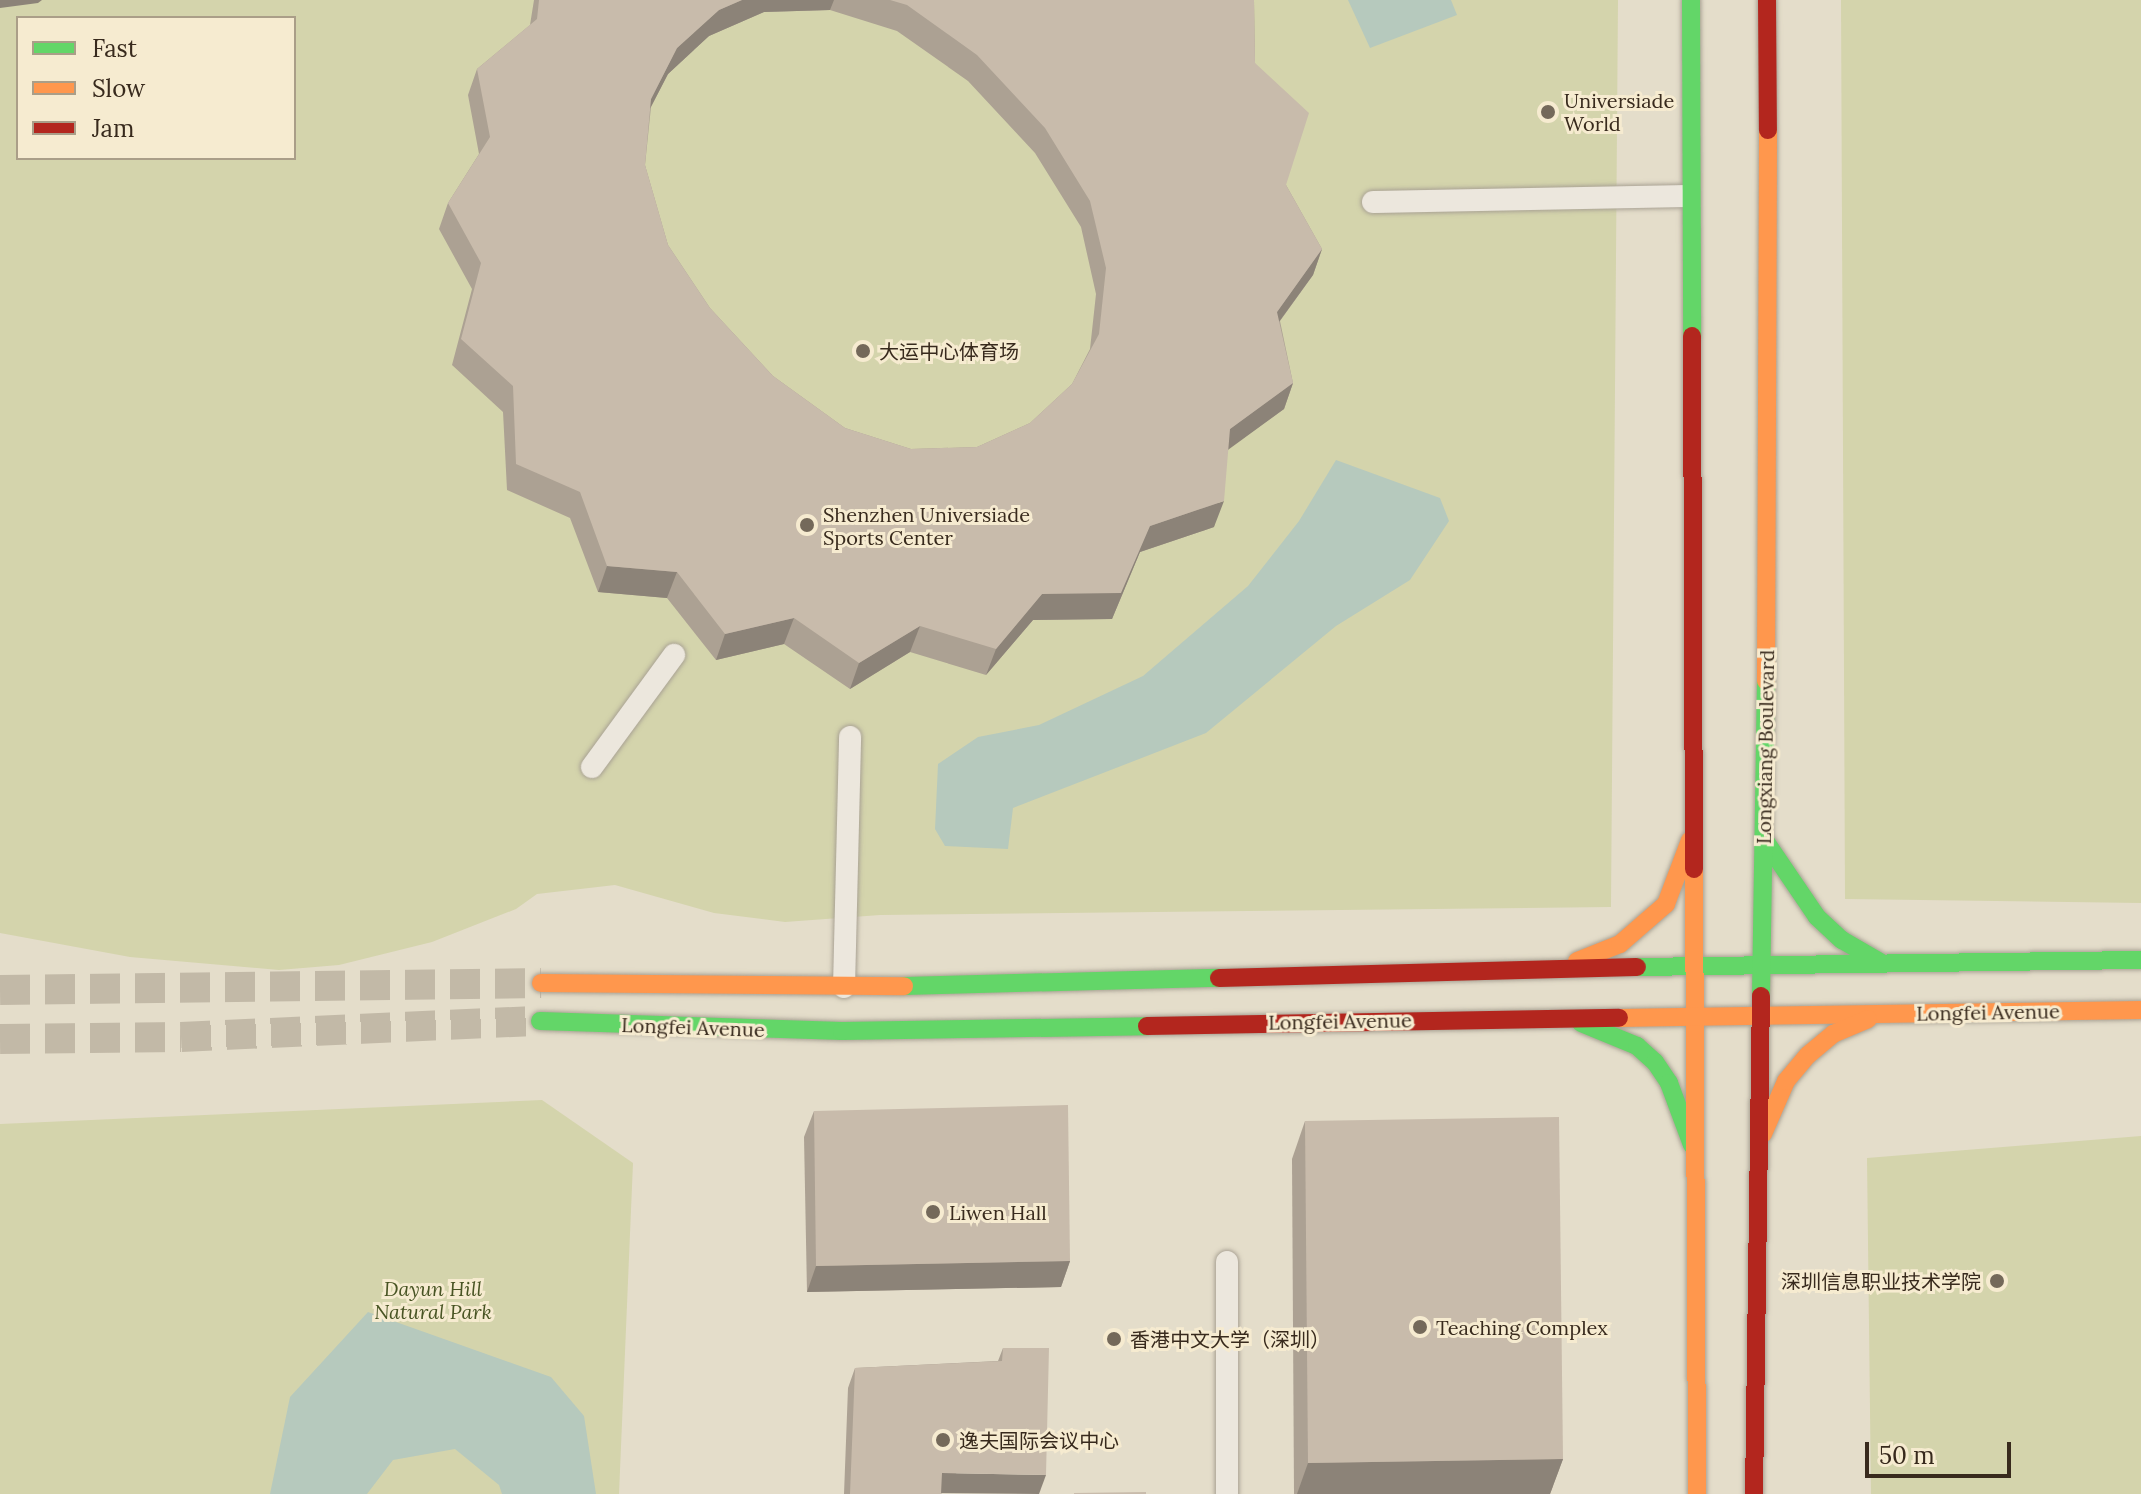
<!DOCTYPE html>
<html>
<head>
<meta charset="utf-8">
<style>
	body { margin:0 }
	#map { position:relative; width:2141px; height:1494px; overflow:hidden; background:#e4ddca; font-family:Lora,"Noto Sans SC",serif }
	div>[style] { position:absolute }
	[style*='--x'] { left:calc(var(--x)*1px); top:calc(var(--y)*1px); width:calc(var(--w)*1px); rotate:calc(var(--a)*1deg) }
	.green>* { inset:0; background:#d4d4ac }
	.water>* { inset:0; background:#b6c9bd }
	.secondary-tunnel>* { height:30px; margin-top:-15px; transform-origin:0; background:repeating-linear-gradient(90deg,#c2b9a7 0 30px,transparent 0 45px) }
	.roads { filter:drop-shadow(0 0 2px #a9a294) drop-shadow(0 0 2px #a9a294) }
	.street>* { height:22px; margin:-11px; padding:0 11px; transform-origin:11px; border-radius:11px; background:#ece7dd }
	.fast>* { height:18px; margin:-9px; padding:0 9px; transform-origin:9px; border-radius:9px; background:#63d668 }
	.slow>* { height:18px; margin:-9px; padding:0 9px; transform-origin:9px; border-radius:9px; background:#ff974d }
	.jam>* { height:18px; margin:-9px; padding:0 9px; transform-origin:9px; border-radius:9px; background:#b3261e }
	.wall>* { inset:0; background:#aca193 }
	.shaded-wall>* { inset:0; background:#8c8378 }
	.building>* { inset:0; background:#c8bbab }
	.dots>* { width:22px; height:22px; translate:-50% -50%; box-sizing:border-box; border:4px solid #f6ebd0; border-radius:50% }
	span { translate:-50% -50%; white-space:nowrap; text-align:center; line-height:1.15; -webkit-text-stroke:6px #f6ebd0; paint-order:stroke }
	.poi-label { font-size:20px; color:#382a1d }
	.left { translate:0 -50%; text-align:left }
	.right { translate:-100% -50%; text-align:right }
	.street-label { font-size:20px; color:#382a1d }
	.park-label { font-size:20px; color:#485423; font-style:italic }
	.legend { position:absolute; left:16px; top:16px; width:280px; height:144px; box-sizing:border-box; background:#f6ebd0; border:2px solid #aa9e88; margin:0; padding:10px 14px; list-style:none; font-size:24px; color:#382a1d }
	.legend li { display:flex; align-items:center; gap:16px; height:40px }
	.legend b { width:40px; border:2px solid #aa9e88 }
	.scale { position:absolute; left:1865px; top:1442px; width:146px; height:36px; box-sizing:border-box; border:4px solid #382a1d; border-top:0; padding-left:10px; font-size:24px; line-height:28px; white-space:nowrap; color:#382a1d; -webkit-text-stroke:6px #f6ebd0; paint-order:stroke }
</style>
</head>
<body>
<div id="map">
	<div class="green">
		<div style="clip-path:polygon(evenodd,0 0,1618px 0,1611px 907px,880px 915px,785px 922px,714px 913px,615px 885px,537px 894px,516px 909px,432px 942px,339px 965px,279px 970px,130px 957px,0 933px,0 0,18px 18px,294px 18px,294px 158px,18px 158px,18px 18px)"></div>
		<div style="clip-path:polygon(1841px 0,2141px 0,2141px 903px,1845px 899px)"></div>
		<div style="clip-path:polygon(542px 1100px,633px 1163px,619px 1494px,0 1494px,0 1124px)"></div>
		<div style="clip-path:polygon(2141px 1136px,2141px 1494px,1871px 1494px,1867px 1158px)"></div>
	</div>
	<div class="water">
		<div style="clip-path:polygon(1348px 0,1451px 0,1457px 15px,1370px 48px)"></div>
		<div style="clip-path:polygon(1336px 460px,1440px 498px,1449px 521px,1410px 580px,1336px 626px,1206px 733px,1013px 808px,1008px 849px,945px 846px,935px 829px,938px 764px,978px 737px,1039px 725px,1143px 676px,1248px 586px,1299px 521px)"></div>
		<div style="clip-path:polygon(368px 1312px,551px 1377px,584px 1416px,596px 1494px,502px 1494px,499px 1485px,455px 1449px,393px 1460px,367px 1494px,270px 1494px,290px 1397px)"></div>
	</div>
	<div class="secondary-tunnel">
		<div style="--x:0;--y:990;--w:541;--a:-0.74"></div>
		<div style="--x:0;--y:1039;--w:181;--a:-0.6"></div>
		<div style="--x:181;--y:1037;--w:359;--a:-2.6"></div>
	</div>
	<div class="roads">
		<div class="street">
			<div style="--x:1373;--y:202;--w:316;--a:-1.1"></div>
			<div style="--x:592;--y:767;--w:139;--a:-53.8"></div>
			<div style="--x:844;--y:987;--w:250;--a:-88.6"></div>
			<div style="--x:1227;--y:1262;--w:232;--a:90"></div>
		</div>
		<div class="fast">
			<div style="--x:1691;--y:0;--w:336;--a:89.8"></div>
			<div style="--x:1764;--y:839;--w:94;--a:55.8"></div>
			<div style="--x:1817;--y:917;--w:34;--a:43"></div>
			<div style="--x:1842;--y:940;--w:44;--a:30.1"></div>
			<div style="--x:1637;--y:967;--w:504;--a:-0.8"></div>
			<div style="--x:904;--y:986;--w:315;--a:-1.5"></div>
			<div style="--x:1761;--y:996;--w:315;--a:-89.1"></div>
			<div style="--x:540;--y:1021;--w:302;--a:1.9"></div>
			<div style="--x:842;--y:1031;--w:305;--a:-0.9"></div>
			<div style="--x:1581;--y:1023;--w:61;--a:22.3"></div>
			<div style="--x:1637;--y:1046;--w:24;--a:42"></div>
			<div style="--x:1655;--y:1062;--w:25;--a:56"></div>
			<div style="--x:1669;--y:1083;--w:66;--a:69.6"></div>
		</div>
		<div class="slow">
			<div style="--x:1766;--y:681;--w:551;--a:-89.79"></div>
			<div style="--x:1694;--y:869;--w:625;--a:89.72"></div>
			<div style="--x:1577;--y:961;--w:46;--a:-21.6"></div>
			<div style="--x:1620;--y:944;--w:61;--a:-41"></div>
			<div style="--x:1666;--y:904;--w:68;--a:-69.4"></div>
			<div style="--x:541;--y:983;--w:363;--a:0.5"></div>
			<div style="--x:1619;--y:1018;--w:522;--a:-0.88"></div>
			<div style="--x:1763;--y:1134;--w:58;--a:-66.5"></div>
			<div style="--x:1786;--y:1081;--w:34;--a:-50"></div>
			<div style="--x:1808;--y:1055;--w:33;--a:-40"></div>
			<div style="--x:1833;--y:1034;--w:38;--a:-23"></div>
		</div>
		<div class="jam">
			<div style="--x:1767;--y:0;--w:130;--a:89.6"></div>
			<div style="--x:1692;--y:336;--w:533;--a:89.79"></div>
			<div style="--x:1219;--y:978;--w:418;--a:-1.5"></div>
			<div style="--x:1147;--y:1026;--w:472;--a:-1"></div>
			<div style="--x:1754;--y:1494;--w:498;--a:-89.2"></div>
		</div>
	</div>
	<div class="wall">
		<div style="clip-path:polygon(evenodd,534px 0,1254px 0,1255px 63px,1286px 185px,1322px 249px,1313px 275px,1280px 321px,1293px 383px,1284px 409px,1228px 449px,1214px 527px,1140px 552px,1112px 619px,1033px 620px,986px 675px,910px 652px,850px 689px,784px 644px,716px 660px,667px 598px,598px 592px,570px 518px,507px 490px,503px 412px,452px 365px,472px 289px,439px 229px,448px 203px,479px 154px,468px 95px,477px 69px,530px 25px,534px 0,830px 10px,897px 31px,968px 81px,1035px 153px,1081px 227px,1096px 294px,1090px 349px,1072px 384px,1030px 423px,977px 447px,911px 449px,845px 428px,773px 376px,710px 308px,668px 245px,645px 165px,651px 107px,668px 74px,709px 36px,764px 12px,830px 10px)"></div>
		<div style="clip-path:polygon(814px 1111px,1070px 1261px,1061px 1287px,807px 1292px,804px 1137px)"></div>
		<div style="clip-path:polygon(1305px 1121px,1563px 1459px,1550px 1494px,1294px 1494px,1292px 1159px)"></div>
		<div style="clip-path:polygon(1003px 1348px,1049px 1348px,941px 1494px,844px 1494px,848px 1388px,855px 1368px,998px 1361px)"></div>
	</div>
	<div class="shaded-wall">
		<div style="clip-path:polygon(0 0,42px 0,38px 3px,0 8px)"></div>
		<div style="clip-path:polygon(742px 0,834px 0,830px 10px,764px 12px,709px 36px,668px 74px,642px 124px,651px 99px,677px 48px,719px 10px)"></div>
		<div style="clip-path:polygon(1322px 249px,1313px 275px,1268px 337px,1277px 312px)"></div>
		<div style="clip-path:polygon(1293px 383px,1284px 409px,1221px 455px,1230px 429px)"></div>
		<div style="clip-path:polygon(1224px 501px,1214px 527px,1140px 552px,1112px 619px,1033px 620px,986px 675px,996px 649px,1042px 594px,1150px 526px)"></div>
		<div style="clip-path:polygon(607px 566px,677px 572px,667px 598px,598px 592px)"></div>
		<div style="clip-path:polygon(794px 618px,784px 644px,716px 660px,725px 634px)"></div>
		<div style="clip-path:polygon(920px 626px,910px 652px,850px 689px,859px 663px)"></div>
		<div style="clip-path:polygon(1070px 1261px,1061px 1287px,807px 1292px,816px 1266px)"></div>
		<div style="clip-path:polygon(1563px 1459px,1550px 1494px,1297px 1494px,1308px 1463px)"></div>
		<div style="clip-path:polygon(942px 1473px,1046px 1475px,1039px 1494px,934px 1493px)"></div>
	</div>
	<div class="building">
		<div style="clip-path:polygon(539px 0,742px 0,719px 10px,677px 48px,651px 99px,645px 165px,668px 245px,710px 308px,773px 376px,845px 428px,911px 449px,977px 447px,1030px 423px,1072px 384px,1099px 334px,1106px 268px,1090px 201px,1045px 128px,977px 55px,907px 5px,890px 0,1254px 0,1255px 63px,1309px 113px,1286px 185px,1322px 249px,1277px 312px,1293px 383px,1230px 429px,1224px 501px,1150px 526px,1121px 593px,1042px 594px,996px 649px,920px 626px,859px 663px,794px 618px,725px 634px,677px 572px,607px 566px,580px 492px,516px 464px,513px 386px,461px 339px,481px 263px,448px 203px,490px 137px,477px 69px,537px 19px)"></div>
		<div style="clip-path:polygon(1068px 1105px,1070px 1261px,816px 1266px,814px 1111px)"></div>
		<div style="clip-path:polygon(1559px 1117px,1563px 1459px,1308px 1463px,1305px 1121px)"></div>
		<div style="clip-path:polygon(1003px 1348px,1049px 1348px,1046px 1475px,942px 1473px,941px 1494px,850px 1494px,855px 1368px,1002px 1361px)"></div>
		<div style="clip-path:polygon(1146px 1492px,1146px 1494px,1074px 1494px,1074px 1493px)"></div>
	</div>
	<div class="dots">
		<div style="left:1548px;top:112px;background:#74695a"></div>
		<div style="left:863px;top:351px;background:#74695a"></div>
		<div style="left:807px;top:525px;background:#74695a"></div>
		<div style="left:933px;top:1212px;background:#74695a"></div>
		<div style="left:1997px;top:1281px;background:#74695a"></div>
		<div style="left:1420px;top:1327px;background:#74695a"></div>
		<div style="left:1114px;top:1339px;background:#74695a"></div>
		<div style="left:943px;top:1440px;background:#74695a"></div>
	</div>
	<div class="poi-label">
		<span class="left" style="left:1564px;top:112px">Universiade<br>World</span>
		<span class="left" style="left:879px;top:351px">大运中心体育场</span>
		<span class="left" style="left:823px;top:526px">Shenzhen Universiade<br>Sports Center</span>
		<span class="left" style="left:949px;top:1212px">Liwen Hall</span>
		<span class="right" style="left:1981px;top:1281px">深圳信息职业技术学院</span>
		<span class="left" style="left:1436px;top:1327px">Teaching Complex</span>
		<span class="left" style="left:1130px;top:1339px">香港中文大学（深圳）</span>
		<span class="left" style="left:959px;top:1440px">逸夫国际会议中心</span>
	</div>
	<div class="street-label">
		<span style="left:1765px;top:747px;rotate:-89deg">Longxiang Boulevard</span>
		<span style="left:1988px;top:1012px;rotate:-1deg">Longfei Avenue</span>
		<span style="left:1340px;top:1021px;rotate:-1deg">Longfei Avenue</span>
		<span style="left:693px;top:1027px;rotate:2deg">Longfei Avenue</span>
	</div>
	<div class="park-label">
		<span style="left:433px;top:1300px">Dayun Hill<br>Natural Park</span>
	</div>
	<ul class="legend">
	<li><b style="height:10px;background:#63d668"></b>Fast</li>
	<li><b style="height:10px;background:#ff974d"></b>Slow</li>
	<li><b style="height:10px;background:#b3261e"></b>Jam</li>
	</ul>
	<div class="scale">50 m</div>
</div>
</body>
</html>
